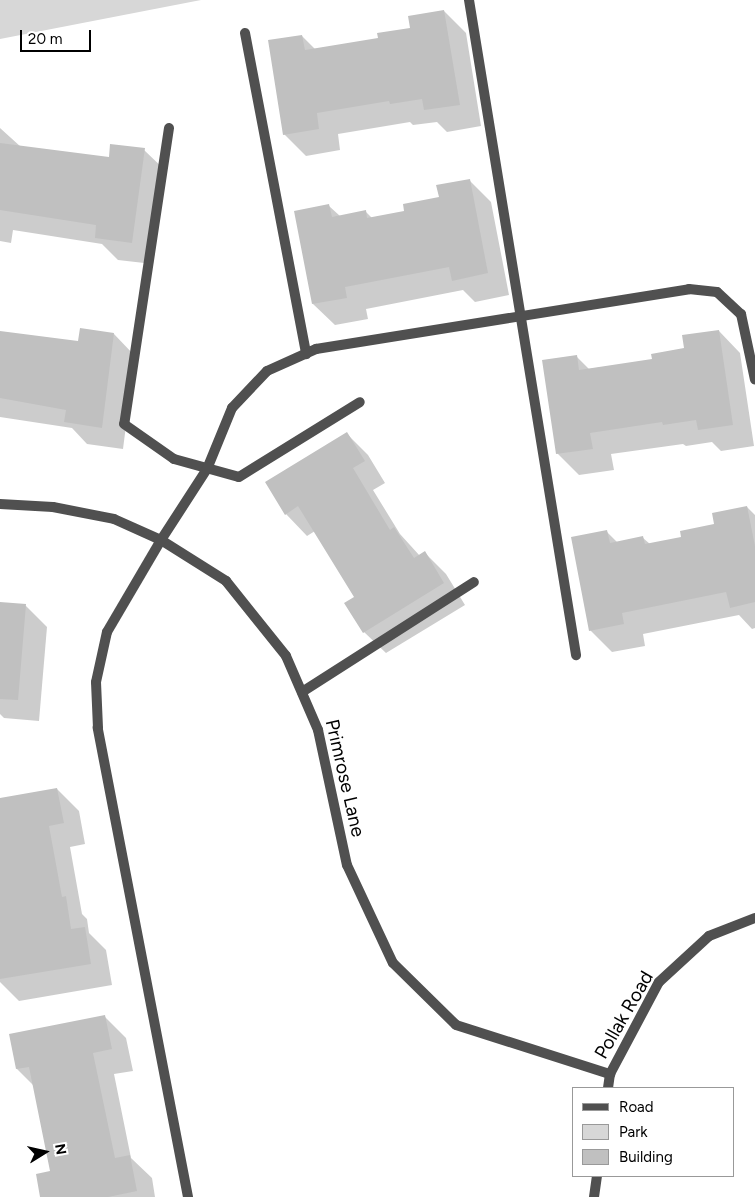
<!DOCTYPE html>
<html>
<head>
<meta charset="utf-8">
<style>
	body { margin:0 }
	#map { position:relative; width:755px; height:1197px; overflow:hidden; background:#fff; font-family:Figtree,sans-serif }
	div>[style] { position:absolute }
	[style*='--x'] { left:calc(var(--x)*1px); top:calc(var(--y)*1px); width:calc(var(--w)*1px); rotate:calc(var(--a)*1deg) }
	.green>* { inset:0; background:#d7d7d7 }
	.shadow>* { inset:0; background:#0003 }
	.building>* { inset:0; background:#c0c0c0 }
	.minor>* { height:10px; margin:-5px; padding:0 5px; transform-origin:5px; border-radius:5px; background:#505050 }
	span { translate:-50% -50%; white-space:nowrap; text-align:center; line-height:1.15; -webkit-text-stroke:4px #fff; paint-order:stroke }
	.street-label { font-size:19px; color:#000 }
	.legend { position:absolute; left:572px; top:1087px; width:162px; height:90px; box-sizing:border-box; background:#fff; border:1px solid #999; margin:0; padding:6px 9px; list-style:none; font-size:15px; color:#000 }
	.legend li { display:flex; align-items:center; gap:10px; height:25px }
	.legend b { width:25px; border:1px solid #999 }
	.north { position:absolute; left:20px; top:1127px; width:50px; height:50px; -webkit-text-stroke:4px #fff; paint-order:stroke; rotate:80deg; font-size:14px; font-weight:700; line-height:20px; text-align:center; color:#000 }
	.north::after { content:''; display:block; margin:auto; width:18px; height:22px; background:#000; clip-path:polygon(50% 0,100% 100%,50% 72%,0 100%) }
	.scale { position:absolute; left:20px; top:30px; width:71px; height:22px; box-sizing:border-box; border:2px solid #000; border-top:0; padding-left:6px; font-size:15px; line-height:18px; white-space:nowrap; color:#000; -webkit-text-stroke:4px #fff; paint-order:stroke }
</style>
</head>
<body>
<div id="map">
	<div class="green">
		<div style="clip-path:polygon(0 0,201px 0,0 39px)"></div>
	</div>
	<div class="shadow">
		<div style="clip-path:polygon(444px 11px,466px 33px,481px 126px,447px 132px,437px 122px,413px 125px,410px 122px,338px 134px,340px 150px,306px 156px,284px 134px,302px 36px,315px 49px,379px 39px,411px 29px)"></div>
		<div style="clip-path:polygon(0 128px,21px 147px,110px 158px,144px 150px,166px 171px,153px 264px,118px 260px,102px 244px,13px 230px,11px 243px,0 241px)"></div>
		<div style="clip-path:polygon(469px 180px,491px 202px,509px 295px,475px 302px,463px 290px,366px 309px,368px 319px,335px 325px,313px 304px,329px 206px,340px 216px,365px 211px,373px 219px,406px 212px,440px 198px)"></div>
		<div style="clip-path:polygon(719px 331px,740px 353px,754px 446px,721px 451px,712px 442px,686px 446px,683px 444px,611px 454px,614px 470px,579px 475px,557px 453px,576px 356px,589px 369px,653px 360px,686px 350px)"></div>
		<div style="clip-path:polygon(0 332px,79px 343px,114px 334px,135px 356px,123px 449px,87px 444px,72px 428px,0 417px)"></div>
		<div style="clip-path:polygon(346px 433px,368px 455px,385px 483px,373px 490px,400px 534px,420px 556px,425px 553px,446px 574px,465px 605px,386px 653px,364px 632px,356px 597px,315px 531px,307px 536px,286px 514px)"></div>
		<div style="clip-path:polygon(747px 507px,755px 515px,755px 628px,752px 629px,739px 615px,643px 634px,645px 646px,612px 652px,590px 630px,607px 532px,618px 543px,643px 538px,650px 544px,683px 538px,716px 525px)"></div>
		<div style="clip-path:polygon(0 603px,26px 606px,47px 627px,39px 721px,4px 718px,0 714px)"></div>
		<div style="clip-path:polygon(57px 789px,79px 811px,85px 844px,70px 847px,82px 914px,87px 919px,89px 933px,106px 950px,112px 985px,19px 1001px,0 982px,0 799px)"></div>
		<div style="clip-path:polygon(104px 1016px,126px 1038px,133px 1071px,114px 1074px,131px 1158px,152px 1178px,155px 1197px,42px 1197px,51px 1172px,34px 1086px,17px 1069px,10px 1035px)"></div>
	</div>
	<div class="building">
		<div style="clip-path:polygon(444px 10px,460px 105px,424px 110px,422px 99px,390px 104px,389px 101px,317px 113px,319px 129px,283px 135px,268px 40px,302px 35px,305px 50px,378px 38px,377px 33px,410px 28px,408px 16px)"></div>
		<div style="clip-path:polygon(0 143px,109px 157px,110px 144px,145px 148px,132px 243px,95px 238px,96px 225px,0 210px)"></div>
		<div style="clip-path:polygon(470px 179px,488px 273px,452px 281px,449px 267px,345px 287px,347px 298px,312px 304px,294px 211px,329px 204px,332px 217px,366px 210px,367px 218px,404px 211px,403px 204px,439px 197px,436px 185px)"></div>
		<div style="clip-path:polygon(80px 328px,114px 333px,102px 428px,64px 422px,66px 410px,0 398px,0 331px,78px 341px)"></div>
		<div style="clip-path:polygon(719px 330px,733px 425px,698px 430px,696px 420px,663px 425px,662px 422px,590px 433px,593px 449px,556px 454px,542px 360px,577px 355px,579px 370px,652px 359px,651px 354px,684px 348px,682px 335px)"></div>
		<div style="clip-path:polygon(347px 432px,365px 461px,353px 468px,390px 530px,394px 527px,414px 558px,425px 551px,444px 583px,363px 633px,344px 603px,354px 597px,298px 506px,285px 515px,265px 482px)"></div>
		<div style="clip-path:polygon(747px 506px,755px 546px,755px 602px,730px 608px,726px 592px,622px 613px,624px 624px,589px 631px,571px 537px,607px 530px,610px 543px,643px 536px,645px 544px,681px 537px,680px 531px,714px 524px,712px 513px)"></div>
		<div style="clip-path:polygon(0 602px,26px 604px,18px 700px,0 699px)"></div>
		<div style="clip-path:polygon(57px 788px,64px 823px,49px 826px,62px 897px,66px 896px,71px 929px,85px 927px,91px 964px,0 979px,0 798px)"></div>
		<div style="clip-path:polygon(105px 1015px,112px 1049px,93px 1053px,115px 1158px,130px 1155px,137px 1191px,108px 1197px,40px 1197px,36px 1174px,50px 1171px,29px 1067px,16px 1069px,9px 1034px)"></div>
	</div>
	<div class="minor">
		<div style="--x:469;--y:0;--w:664;--a:80.72"></div>
		<div style="--x:245;--y:33;--w:327;--a:79.2"></div>
		<div style="--x:169;--y:128;--w:299;--a:98.6"></div>
		<div style="--x:124;--y:424;--w:61;--a:35"></div>
		<div style="--x:174;--y:459;--w:67;--a:15.5"></div>
		<div style="--x:239;--y:477;--w:142;--a:-31.8"></div>
		<div style="--x:0;--y:504;--w:53;--a:3.2"></div>
		<div style="--x:53;--y:507;--w:62;--a:11.1"></div>
		<div style="--x:114;--y:519;--w:51;--a:24.1"></div>
		<div style="--x:161;--y:540;--w:77;--a:32.2"></div>
		<div style="--x:226;--y:581;--w:96;--a:51.3"></div>
		<div style="--x:286;--y:656;--w:81;--a:66.6"></div>
		<div style="--x:318;--y:730;--w:138;--a:77.9"></div>
		<div style="--x:347;--y:865;--w:108;--a:64.9"></div>
		<div style="--x:393;--y:963;--w:88;--a:44.5"></div>
		<div style="--x:456;--y:1025;--w:162;--a:17.7"></div>
		<div style="--x:302;--y:692;--w:204;--a:-32.6"></div>
		<div style="--x:608;--y:1088;--w:14;--a:-82"></div>
		<div style="--x:610;--y:1074;--w:104;--a:-62"></div>
		<div style="--x:659;--y:982;--w:68;--a:-42.6"></div>
		<div style="--x:709;--y:936;--w:49;--a:-21.4"></div>
		<div style="--x:188;--y:1197;--w:478;--a:-100.9"></div>
		<div style="--x:98;--y:728;--w:46;--a:-92.5"></div>
		<div style="--x:96;--y:682;--w:51;--a:-77.6"></div>
		<div style="--x:107;--y:632;--w:107;--a:-59.6"></div>
		<div style="--x:161;--y:540;--w:85;--a:-57.1"></div>
		<div style="--x:207;--y:469;--w:66;--a:-67.7"></div>
		<div style="--x:232;--y:408;--w:51;--a:-46.6"></div>
		<div style="--x:267;--y:371;--w:54;--a:-24.2"></div>
		<div style="--x:316;--y:349;--w:378;--a:-9.1"></div>
		<div style="--x:689;--y:289;--w:28;--a:6"></div>
		<div style="--x:717;--y:292;--w:33;--a:43"></div>
		<div style="--x:741;--y:314;--w:67;--a:78"></div>
		<div style="--x:594;--y:1197;--w:21;--a:-82"></div>
	</div>
	<div class="street-label">
		<span style="left:345px;top:778px;rotate:77deg">Primrose Lane</span>
		<span style="left:624px;top:1015px;rotate:-60deg">Pollak Road</span>
	</div>
	<ul class="legend">
	<li><b style="height:6px;background:#505050"></b>Road</li>
	<li><b style="height:14px;background:#d7d7d7"></b>Park</li>
	<li><b style="height:14px;background:#c0c0c0"></b>Building</li>
	</ul>
	<div class="north">N</div>
	<div class="scale">20 m</div>
</div>
</body>
</html>
